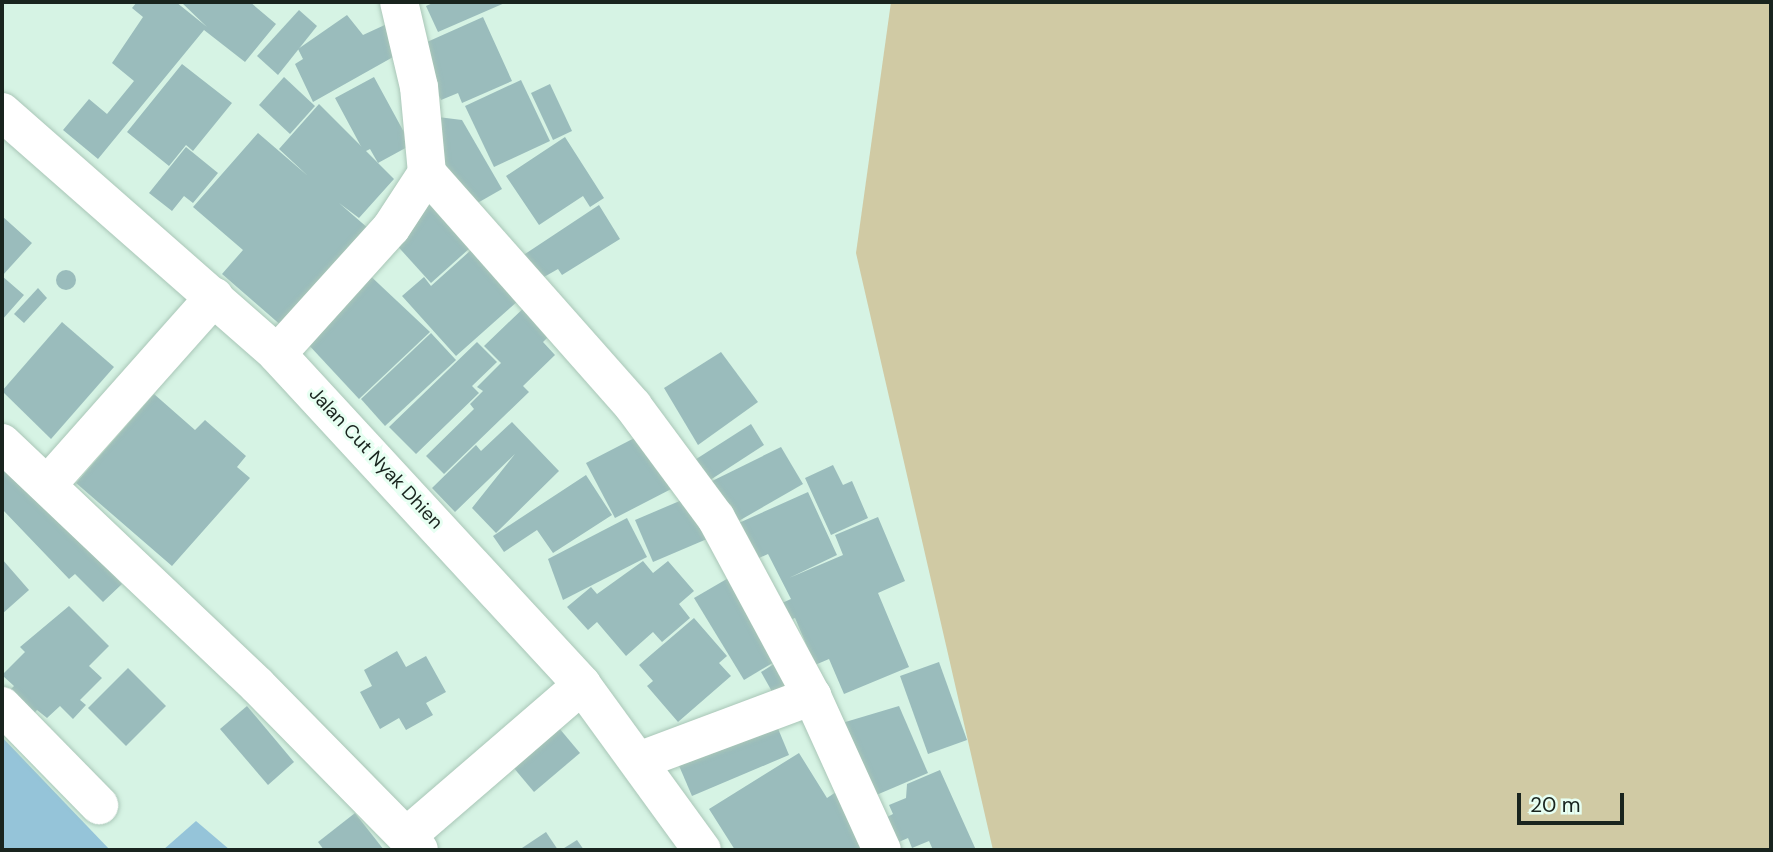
<!DOCTYPE html>
<html>
<head>
<meta charset="utf-8">
<style>
	body { margin:0 }
	#map { position:relative; width:1773px; height:852px; overflow:hidden; background:#d6f3e4; font-family:"DM Sans",sans-serif }
	div>[style] { position:absolute }
	[style*='--x'] { left:calc(var(--x)*1px); top:calc(var(--y)*1px); width:calc(var(--w)*1px); rotate:calc(var(--a)*1deg) }
	.green>* { inset:0; background:#d0caa4 }
	.water>* { inset:0; background:#95c4d9 }
	.building>* { inset:0; background:#9abcbc }
	.round { border-radius:50% }
	.roads { filter:drop-shadow(0 0 2px #a9c6b7) drop-shadow(0 0 2px #a9c6b7) }
	.minor>* { height:38px; margin:-19px; padding:0 19px; transform-origin:19px; border-radius:19px; background:#fff }
	.highway>* { height:38px; margin:-19px; padding:0 19px; transform-origin:19px; border-radius:19px; background:#fff }
	span { translate:-50% -50%; white-space:nowrap; text-align:center; line-height:1.15; -webkit-text-stroke:6px #e7fff2; paint-order:stroke }
	.street-label { font-size:19px; color:#19241e }
	.frame { position:absolute; inset:0; border:4px solid #19241e; pointer-events:none }
	.scale { position:absolute; left:1517px; top:793px; width:107px; height:32px; box-sizing:border-box; border:4px solid #19241e; border-top:0; padding-left:9px; font-size:21px; line-height:24px; white-space:nowrap; color:#19241e; -webkit-text-stroke:5px #e7fff2; paint-order:stroke }
</style>
</head>
<body>
<div id="map">
	<div class="green">
		<div style="clip-path:polygon(891px 2px,1771px 2px,1771px 850px,993px 850px,856px 253px)"></div>
	</div>
	<div class="water">
		<div style="clip-path:polygon(2px 737px,110px 850px,2px 850px)"></div>
		<div style="clip-path:polygon(196px 821px,230px 850px,163px 850px)"></div>
	</div>
	<div class="building">
		<div style="clip-path:polygon(137px 2px,176px 2px,207px 27px,181px 2px,250px 2px,276px 24px,245px 62px,204px 30px,98px 159px,63px 130px,89px 99px,107px 114px,134px 81px,112px 63px,143px 17px,132px 8px)"></div>
		<div style="clip-path:polygon(435px 2px,507px 2px,438px 32px,426px 6px)"></div>
		<div style="clip-path:polygon(299px 10px,317px 26px,278px 75px,257px 56px)"></div>
		<div style="clip-path:polygon(347px 15px,363px 35px,389px 23px,402px 52px,313px 102px,295px 64px,303px 59px,298px 49px)"></div>
		<div style="clip-path:polygon(483px 17px,512px 81px,462px 103px,458px 93px,441px 100px,418px 46px)"></div>
		<div style="clip-path:polygon(182px 64px,232px 103px,193px 151px,186px 145px,169px 166px,127px 132px)"></div>
		<div style="clip-path:polygon(284px 77px,315px 106px,290px 134px,259px 105px)"></div>
		<div style="clip-path:polygon(374px 77px,411px 145px,378px 163px,370px 149px,364px 152px,335px 98px)"></div>
		<div style="clip-path:polygon(521px 80px,550px 141px,494px 167px,465px 106px)"></div>
		<div style="clip-path:polygon(550px 84px,572px 131px,553px 140px,531px 93px)"></div>
		<div style="clip-path:polygon(319px 104px,394px 179px,359px 218px,339px 203px,369px 229px,283px 327px,222px 274px,243px 250px,193px 207px,258px 133px,308px 176px,279px 149px)"></div>
		<div style="clip-path:polygon(438px 117px,462px 120px,502px 189px,467px 209px,433px 163px)"></div>
		<div style="clip-path:polygon(565px 137px,604px 198px,590px 207px,583px 196px,539px 225px,506px 176px)"></div>
		<div style="clip-path:polygon(186px 147px,218px 173px,193px 203px,184px 196px,172px 211px,149px 193px)"></div>
		<div style="clip-path:polygon(432px 187px,480px 239px,431px 283px,392px 240px)"></div>
		<div style="clip-path:polygon(599px 205px,620px 239px,562px 275px,558px 269px,537px 281px,522px 256px)"></div>
		<div style="clip-path:polygon(2px 216px,32px 243px,2px 276px,24px 295px,2px 320px)"></div>
		<div style="clip-path:polygon(481px 241px,528px 292px,456px 356px,402px 296px,424px 277px,431px 286px)"></div>
		<div style="clip-path:polygon(363px 269px,430px 332px,359px 399px,306px 342px)"></div>
		<div class="round" style="left:56px;top:270px;width:20px;height:20px"></div>
		<div style="clip-path:polygon(38px 288px,47px 298px,24px 323px,14px 314px)"></div>
		<div style="clip-path:polygon(531px 301px,557px 328px,543px 342px,555px 355px,523px 386px,529px 392px,444px 474px,426px 456px,474px 409px,470px 404px,483px 391px,477px 387px,501px 363px,484px 346px)"></div>
		<div style="clip-path:polygon(62px 322px,114px 367px,51px 439px,2px 391px)"></div>
		<div style="clip-path:polygon(431px 333px,456px 360px,385px 426px,361px 399px)"></div>
		<div style="clip-path:polygon(477px 342px,497px 362px,472px 386px,479px 393px,416px 454px,389px 427px)"></div>
		<div style="clip-path:polygon(721px 352px,758px 402px,698px 445px,664px 388px)"></div>
		<div style="clip-path:polygon(154px 394px,195px 430px,205px 420px,246px 456px,237px 467px,250px 478px,172px 566px,76px 483px)"></div>
		<div style="clip-path:polygon(512px 422px,559px 471px,496px 533px,472px 508px,515px 454px,455px 512px,432px 488px,476px 445px,481px 451px)"></div>
		<div style="clip-path:polygon(751px 424px,764px 445px,704px 484px,690px 463px)"></div>
		<div style="clip-path:polygon(648px 431px,677px 486px,615px 518px,586px 463px)"></div>
		<div style="clip-path:polygon(781px 447px,803px 484px,730px 526px,706px 484px)"></div>
		<div style="clip-path:polygon(2px 460px,122px 584px,103px 602px,75px 574px,69px 579px,2px 509px)"></div>
		<div style="clip-path:polygon(833px 465px,843px 485px,852px 481px,868px 518px,831px 535px,805px 478px)"></div>
		<div style="clip-path:polygon(586px 475px,612px 515px,553px 553px,537px 530px,504px 552px,493px 536px)"></div>
		<div style="clip-path:polygon(808px 492px,837px 555px,789px 578px,843px 555px,835px 535px,878px 517px,905px 581px,878px 593px,909px 667px,844px 694px,829px 659px,815px 665px,795px 618px,780px 624px,773px 607px,791px 599px,768px 554px,748px 563px,732px 526px)"></div>
		<div style="clip-path:polygon(696px 494px,714px 536px,653px 562px,635px 520px)"></div>
		<div style="clip-path:polygon(627px 518px,647px 557px,563px 600px,548px 559px)"></div>
		<div style="clip-path:polygon(2px 559px,29px 590px,2px 614px)"></div>
		<div style="clip-path:polygon(643px 561px,653px 573px,668px 561px,694px 591px,679px 604px,690px 618px,662px 642px,653px 632px,626px 656px,597px 622px,588px 630px,567px 607px,591px 587px,597px 594px)"></div>
		<div style="clip-path:polygon(737px 573px,786px 655px,744px 680px,694px 598px)"></div>
		<div style="clip-path:polygon(69px 606px,109px 646px,89px 666px,102px 678px,80px 700px,86px 705px,73px 719px,60px 706px,47px 718px,37px 710px,29px 719px,4px 696px,14px 686px,2px 675px,25px 652px,20px 647px)"></div>
		<div style="clip-path:polygon(694px 618px,727px 656px,719px 663px,731px 676px,678px 722px,647px 686px,653px 681px,639px 665px)"></div>
		<div style="clip-path:polygon(397px 651px,406px 667px,426px 656px,446px 692px,426px 703px,433px 715px,406px 730px,399px 718px,380px 729px,360px 692px,372px 686px,364px 670px)"></div>
		<div style="clip-path:polygon(785px 657px,799px 682px,775px 697px,761px 672px)"></div>
		<div style="clip-path:polygon(939px 662px,967px 740px,928px 754px,900px 676px)"></div>
		<div style="clip-path:polygon(128px 668px,166px 706px,126px 746px,88px 708px)"></div>
		<div style="clip-path:polygon(247px 706px,294px 762px,268px 785px,220px 729px)"></div>
		<div style="clip-path:polygon(899px 706px,928px 773px,874px 796px,842px 723px)"></div>
		<div style="clip-path:polygon(774px 719px,789px 755px,692px 796px,674px 754px)"></div>
		<div style="clip-path:polygon(559px 728px,580px 753px,534px 792px,513px 767px)"></div>
		<div style="clip-path:polygon(799px 753px,827px 798px,836px 792px,869px 850px,735px 850px,709px 809px)"></div>
		<div style="clip-path:polygon(940px 770px,976px 850px,933px 850px,929px 841px,912px 848px,908px 838px,892px 845px,881px 820px,893px 814px,889px 805px,906px 798px,907px 784px)"></div>
		<div style="clip-path:polygon(355px 813px,384px 850px,324px 850px,318px 842px)"></div>
		<div style="clip-path:polygon(546px 832px,558px 850px,523px 850px,522px 848px)"></div>
		<div style="clip-path:polygon(577px 840px,584px 850px,561px 850px)"></div>
	</div>
	<div class="roads">
		<div class="minor">
			<div style="--x:427;--y:173;--w:311;--a:48.5"></div>
			<div style="--x:633;--y:406;--w:139;--a:53.5"></div>
			<div style="--x:716;--y:518;--w:202;--a:61.7"></div>
			<div style="--x:812;--y:696;--w:169;--a:65.6"></div>
			<div style="--x:277;--y:354;--w:170;--a:-47.9"></div>
			<div style="--x:391;--y:228;--w:66;--a:-56.8"></div>
			<div style="--x:427;--y:173;--w:86;--a:-95.3"></div>
			<div style="--x:419;--y:87;--w:87;--a:-103.2"></div>
			<div style="--x:2;--y:443;--w:352;--a:43.5"></div>
			<div style="--x:257;--y:685;--w:231;--a:45.5"></div>
			<div style="--x:49;--y:483;--w:249;--a:-48.4"></div>
			<div style="--x:2;--y:706;--w:139;--a:45.6"></div>
			<div style="--x:641;--y:760;--w:183;--a:-20.5"></div>
			<div style="--x:407;--y:836;--w:231;--a:-40.8"></div>
		</div>
		<div class="highway">
			<div style="--x:2;--y:112;--w:366;--a:41.3"></div>
			<div style="--x:277;--y:354;--w:450;--a:47.3"></div>
			<div style="--x:582;--y:685;--w:204;--a:54"></div>
		</div>
	</div>
	<div class="street-label">
		<span style="left:376px;top:458px;rotate:47deg">Jalan Cut Nyak Dhien</span>
	</div>
	<div class="frame"></div>
	<div class="scale">20 m</div>
</div>
</body>
</html>
